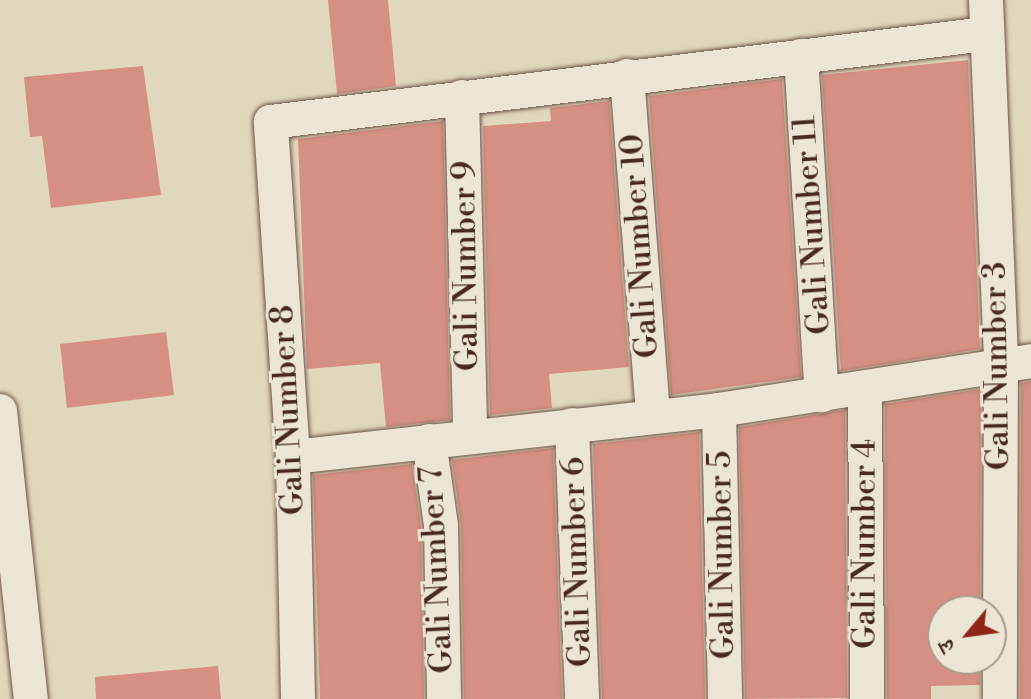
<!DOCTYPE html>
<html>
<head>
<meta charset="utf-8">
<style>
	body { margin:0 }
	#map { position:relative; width:1031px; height:699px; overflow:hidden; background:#e1d7bd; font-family:"Libre Bodoni","Noto Serif Devanagari",serif }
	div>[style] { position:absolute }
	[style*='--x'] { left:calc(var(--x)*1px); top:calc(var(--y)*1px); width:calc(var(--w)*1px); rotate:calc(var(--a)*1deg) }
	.building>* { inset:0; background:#d59083 }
	.roads { filter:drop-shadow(0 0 2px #6e5446) drop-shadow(0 0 2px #6e5446) }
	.minor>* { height:34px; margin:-17px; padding:0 17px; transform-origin:17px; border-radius:17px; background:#ece5d4 }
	span { translate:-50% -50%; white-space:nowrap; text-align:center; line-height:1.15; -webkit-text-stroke:6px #ece5d4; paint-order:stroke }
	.street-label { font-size:32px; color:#47291e }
	.north { position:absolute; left:927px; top:595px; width:80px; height:80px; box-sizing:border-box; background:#ece5d4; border:2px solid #aa9a8b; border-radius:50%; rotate:241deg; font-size:22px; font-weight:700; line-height:32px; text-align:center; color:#47291e }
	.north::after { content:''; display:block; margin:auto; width:28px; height:36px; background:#8f2418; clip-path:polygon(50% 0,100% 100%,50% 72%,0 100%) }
</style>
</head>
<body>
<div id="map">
	<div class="building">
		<div style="clip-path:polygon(328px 0,388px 0,396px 86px,337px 94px)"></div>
		<div style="clip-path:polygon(968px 60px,980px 349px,841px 371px,822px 75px)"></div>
		<div style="clip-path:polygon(143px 66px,161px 195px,51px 208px,42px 136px,30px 137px,24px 77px)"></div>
		<div style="clip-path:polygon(782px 79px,801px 377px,671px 395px,649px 96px)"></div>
		<div style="clip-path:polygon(609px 101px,629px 367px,549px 374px,552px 408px,490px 415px,483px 126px,551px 121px,550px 108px)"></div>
		<div style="clip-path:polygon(443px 121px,450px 420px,386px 427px,380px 363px,307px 369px,298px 139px)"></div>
		<div style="clip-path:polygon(166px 332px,174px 395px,67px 408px,60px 344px)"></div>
		<div style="clip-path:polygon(1031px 381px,1031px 699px,1020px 699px,1021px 383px)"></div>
		<div style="clip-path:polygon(981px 389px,980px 611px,943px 611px,943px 659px,980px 659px,980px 685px,931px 686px,931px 699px,887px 699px,885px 404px)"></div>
		<div style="clip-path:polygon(845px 410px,847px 698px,745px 699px,739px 427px)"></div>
		<div style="clip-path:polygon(699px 432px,705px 699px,602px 699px,593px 444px)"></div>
		<div style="clip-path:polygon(553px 448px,562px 699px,464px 699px,461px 525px,452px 460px)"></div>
		<div style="clip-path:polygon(412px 464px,421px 527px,424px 699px,320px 699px,313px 475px)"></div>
		<div style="clip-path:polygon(218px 666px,221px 699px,96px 699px,95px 677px)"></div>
	</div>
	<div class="roads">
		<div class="minor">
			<div style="--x:986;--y:0;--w:361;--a:87.6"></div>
			<div style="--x:1001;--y:361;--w:338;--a:90.2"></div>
			<div style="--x:801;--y:56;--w:340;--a:86.5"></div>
			<div style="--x:627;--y:76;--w:341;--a:85.6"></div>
			<div style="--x:462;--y:97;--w:337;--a:88.6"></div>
			<div style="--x:865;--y:389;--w:310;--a:89.6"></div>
			<div style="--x:719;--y:410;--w:289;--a:88.8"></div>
			<div style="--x:0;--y:411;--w:290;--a:83.9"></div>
			<div style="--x:572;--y:425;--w:274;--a:87.9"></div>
			<div style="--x:429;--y:441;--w:85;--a:81.9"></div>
			<div style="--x:441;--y:525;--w:174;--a:89"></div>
			<div style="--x:293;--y:457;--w:429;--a:-6.3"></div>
			<div style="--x:719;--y:410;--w:316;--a:-8.9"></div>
			<div style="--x:298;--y:699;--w:242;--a:-91.2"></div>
			<div style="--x:293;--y:457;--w:336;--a:-93.8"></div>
			<div style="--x:271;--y:122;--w:720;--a:-7.02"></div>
		</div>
	</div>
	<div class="street-label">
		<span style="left:812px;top:225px;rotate:-94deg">Gali Number 11</span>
		<span style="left:640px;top:246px;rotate:-94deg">Gali Number 10</span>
		<span style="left:466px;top:266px;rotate:-91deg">Gali Number 9</span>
		<span style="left:997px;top:366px;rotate:-91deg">Gali Number 3</span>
		<span style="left:288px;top:410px;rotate:-93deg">Gali Number 8</span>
		<span style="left:865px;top:544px;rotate:-90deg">Gali Number 4</span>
		<span style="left:722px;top:555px;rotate:-91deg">Gali Number 5</span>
		<span style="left:577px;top:562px;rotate:-92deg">Gali Number 6</span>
		<span style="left:437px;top:570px;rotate:-93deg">Gali Number 7</span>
	</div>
	<div class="north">उ</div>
</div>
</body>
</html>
